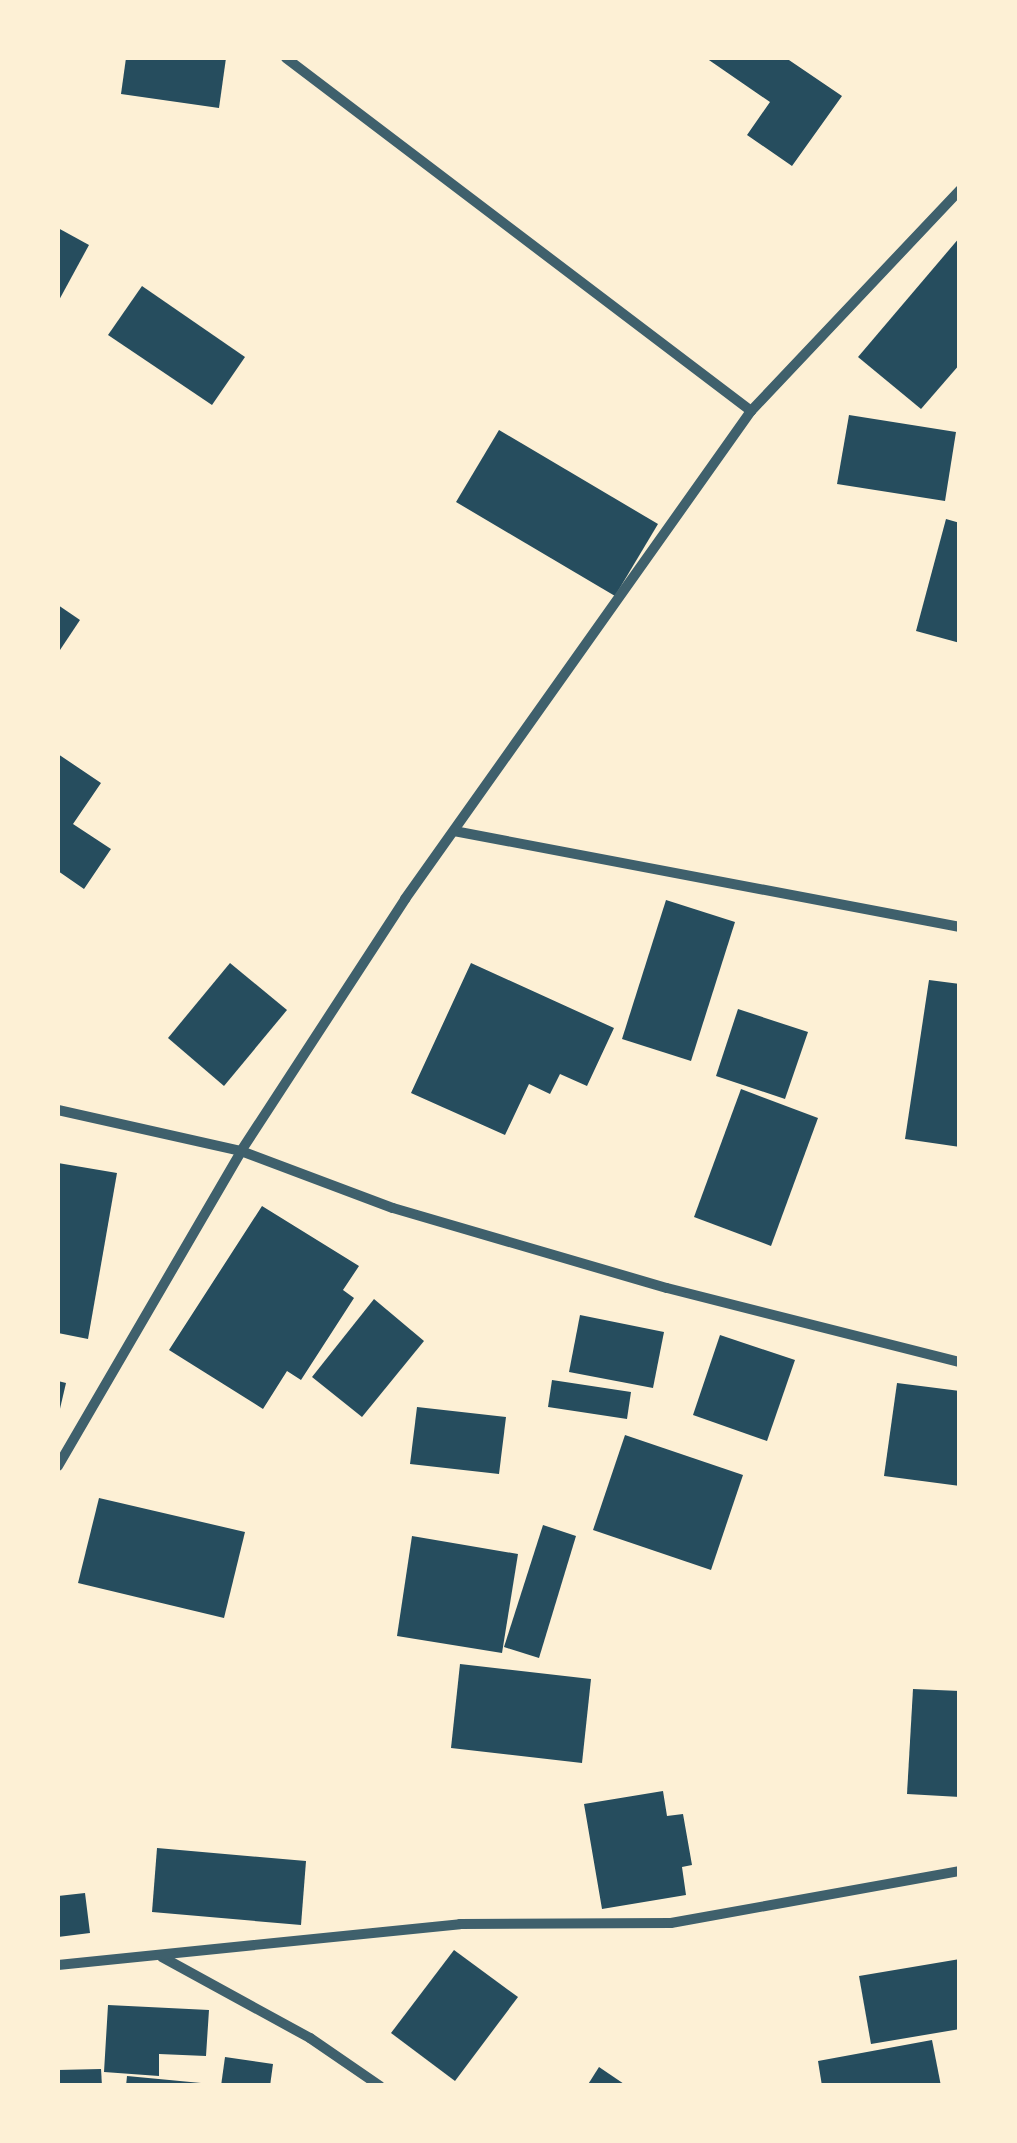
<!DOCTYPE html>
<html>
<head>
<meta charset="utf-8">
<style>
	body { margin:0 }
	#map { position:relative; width:1017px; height:2143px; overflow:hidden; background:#fdf0d5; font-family:"Public Sans",sans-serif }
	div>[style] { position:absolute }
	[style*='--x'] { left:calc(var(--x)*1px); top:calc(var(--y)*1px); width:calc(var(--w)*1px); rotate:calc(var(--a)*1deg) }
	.building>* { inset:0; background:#264d5e }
	.minor>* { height:10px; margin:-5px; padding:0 5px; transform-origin:5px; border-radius:5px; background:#3f606c }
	span { translate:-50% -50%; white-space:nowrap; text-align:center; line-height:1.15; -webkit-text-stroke:9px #fdf0d5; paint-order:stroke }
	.frame { position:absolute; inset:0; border:60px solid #fdf0d5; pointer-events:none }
</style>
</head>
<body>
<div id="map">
	<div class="building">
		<div style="clip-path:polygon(126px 58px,226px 58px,219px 108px,121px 94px)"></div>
		<div style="clip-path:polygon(706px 58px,786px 58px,842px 96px,792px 166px,747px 135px,770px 102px)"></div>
		<div style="clip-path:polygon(58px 228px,89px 245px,58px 302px)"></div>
		<div style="clip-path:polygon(960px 237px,960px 364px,921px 409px,858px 357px)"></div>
		<div style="clip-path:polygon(142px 286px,245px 357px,212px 405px,108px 335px)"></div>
		<div style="clip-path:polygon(849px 415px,956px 432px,945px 501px,837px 484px)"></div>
		<div style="clip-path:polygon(499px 430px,658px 524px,615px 596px,456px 502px)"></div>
		<div style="clip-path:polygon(946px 519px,960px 523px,960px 643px,916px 631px)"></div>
		<div style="clip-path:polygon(58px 605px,80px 620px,58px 653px)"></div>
		<div style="clip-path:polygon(58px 754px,101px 783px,73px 824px,111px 849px,84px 889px,58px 871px)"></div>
		<div style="clip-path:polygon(666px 900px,735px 922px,691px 1061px,622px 1039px)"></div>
		<div style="clip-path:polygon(230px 963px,287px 1010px,224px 1086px,168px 1038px)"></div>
		<div style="clip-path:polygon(471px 963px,614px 1028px,587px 1086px,560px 1074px,550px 1094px,529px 1084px,505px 1135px,411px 1093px)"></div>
		<div style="clip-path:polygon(929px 980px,960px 984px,960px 1147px,905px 1139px)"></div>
		<div style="clip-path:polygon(738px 1009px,808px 1032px,785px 1099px,716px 1076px)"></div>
		<div style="clip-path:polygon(741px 1089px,818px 1118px,771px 1246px,694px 1217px)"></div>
		<div style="clip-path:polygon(58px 1163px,117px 1173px,88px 1339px,58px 1333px)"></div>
		<div style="clip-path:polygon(262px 1206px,359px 1266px,343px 1290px,354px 1298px,301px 1380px,287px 1371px,263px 1409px,169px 1350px)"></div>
		<div style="clip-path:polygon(374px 1299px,424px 1341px,362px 1417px,312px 1377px)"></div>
		<div style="clip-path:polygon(580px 1315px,664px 1332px,653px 1388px,569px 1372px)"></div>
		<div style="clip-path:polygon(720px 1335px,795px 1360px,767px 1441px,693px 1415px)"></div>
		<div style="clip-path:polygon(552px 1380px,631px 1392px,627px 1419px,548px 1407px)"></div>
		<div style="clip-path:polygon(58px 1381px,66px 1383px,59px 1413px,58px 1412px)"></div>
		<div style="clip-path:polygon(897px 1383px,960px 1391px,960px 1486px,884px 1476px)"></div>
		<div style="clip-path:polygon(417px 1407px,506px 1417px,499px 1474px,410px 1464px)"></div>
		<div style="clip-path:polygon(625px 1435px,743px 1475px,711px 1570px,593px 1530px)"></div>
		<div style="clip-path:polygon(99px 1498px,245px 1532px,224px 1618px,78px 1583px)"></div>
		<div style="clip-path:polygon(543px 1525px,576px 1536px,539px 1658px,504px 1647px)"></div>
		<div style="clip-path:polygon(412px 1536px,518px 1554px,502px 1653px,397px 1636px)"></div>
		<div style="clip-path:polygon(460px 1664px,591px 1679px,582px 1763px,451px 1748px)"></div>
		<div style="clip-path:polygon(913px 1689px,960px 1691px,960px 1797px,907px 1794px)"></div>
		<div style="clip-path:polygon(663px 1791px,667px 1816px,683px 1814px,692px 1865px,682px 1867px,686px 1895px,602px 1909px,584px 1804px)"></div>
		<div style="clip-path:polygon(157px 1848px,306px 1861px,301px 1925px,152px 1912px)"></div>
		<div style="clip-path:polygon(85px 1893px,90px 1933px,58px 1937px,58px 1896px)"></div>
		<div style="clip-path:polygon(454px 1950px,518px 1997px,455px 2081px,391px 2033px)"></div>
		<div style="clip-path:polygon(960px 1959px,960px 2029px,871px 2044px,859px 1976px)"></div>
		<div style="clip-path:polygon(108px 2005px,209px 2010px,206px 2056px,159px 2054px,159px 2076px,104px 2072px)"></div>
		<div style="clip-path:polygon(932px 2040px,941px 2086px,822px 2086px,818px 2061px)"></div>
		<div style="clip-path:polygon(225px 2057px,273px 2064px,270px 2086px,221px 2086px)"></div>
		<div style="clip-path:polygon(599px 2067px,627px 2086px,587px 2086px)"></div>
		<div style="clip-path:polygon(101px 2069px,102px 2086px,58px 2086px,58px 2070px)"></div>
		<div style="clip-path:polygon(127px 2076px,201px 2083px,201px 2086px,126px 2086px)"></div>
	</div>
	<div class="minor">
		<div style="--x:286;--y:58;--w:584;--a:37.2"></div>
		<div style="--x:454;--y:831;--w:515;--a:10.74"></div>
		<div style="--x:58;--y:1110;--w:188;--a:12.6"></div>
		<div style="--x:241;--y:1151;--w:162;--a:20.6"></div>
		<div style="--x:393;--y:1208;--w:285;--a:16.3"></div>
		<div style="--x:667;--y:1288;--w:302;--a:14.2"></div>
		<div style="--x:58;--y:1466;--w:364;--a:-59.8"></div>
		<div style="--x:241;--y:1151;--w:301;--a:-56.9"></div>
		<div style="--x:405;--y:899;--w:598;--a:-54.66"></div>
		<div style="--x:751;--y:411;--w:304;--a:-46.6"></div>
		<div style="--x:162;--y:1957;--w:169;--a:28.7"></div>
		<div style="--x:310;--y:2038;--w:85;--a:34.4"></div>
		<div style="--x:58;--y:1965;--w:404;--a:-5.8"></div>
		<div style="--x:460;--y:1924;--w:211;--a:-0.3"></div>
		<div style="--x:671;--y:1923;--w:294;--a:-10.2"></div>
	</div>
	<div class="frame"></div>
</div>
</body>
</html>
